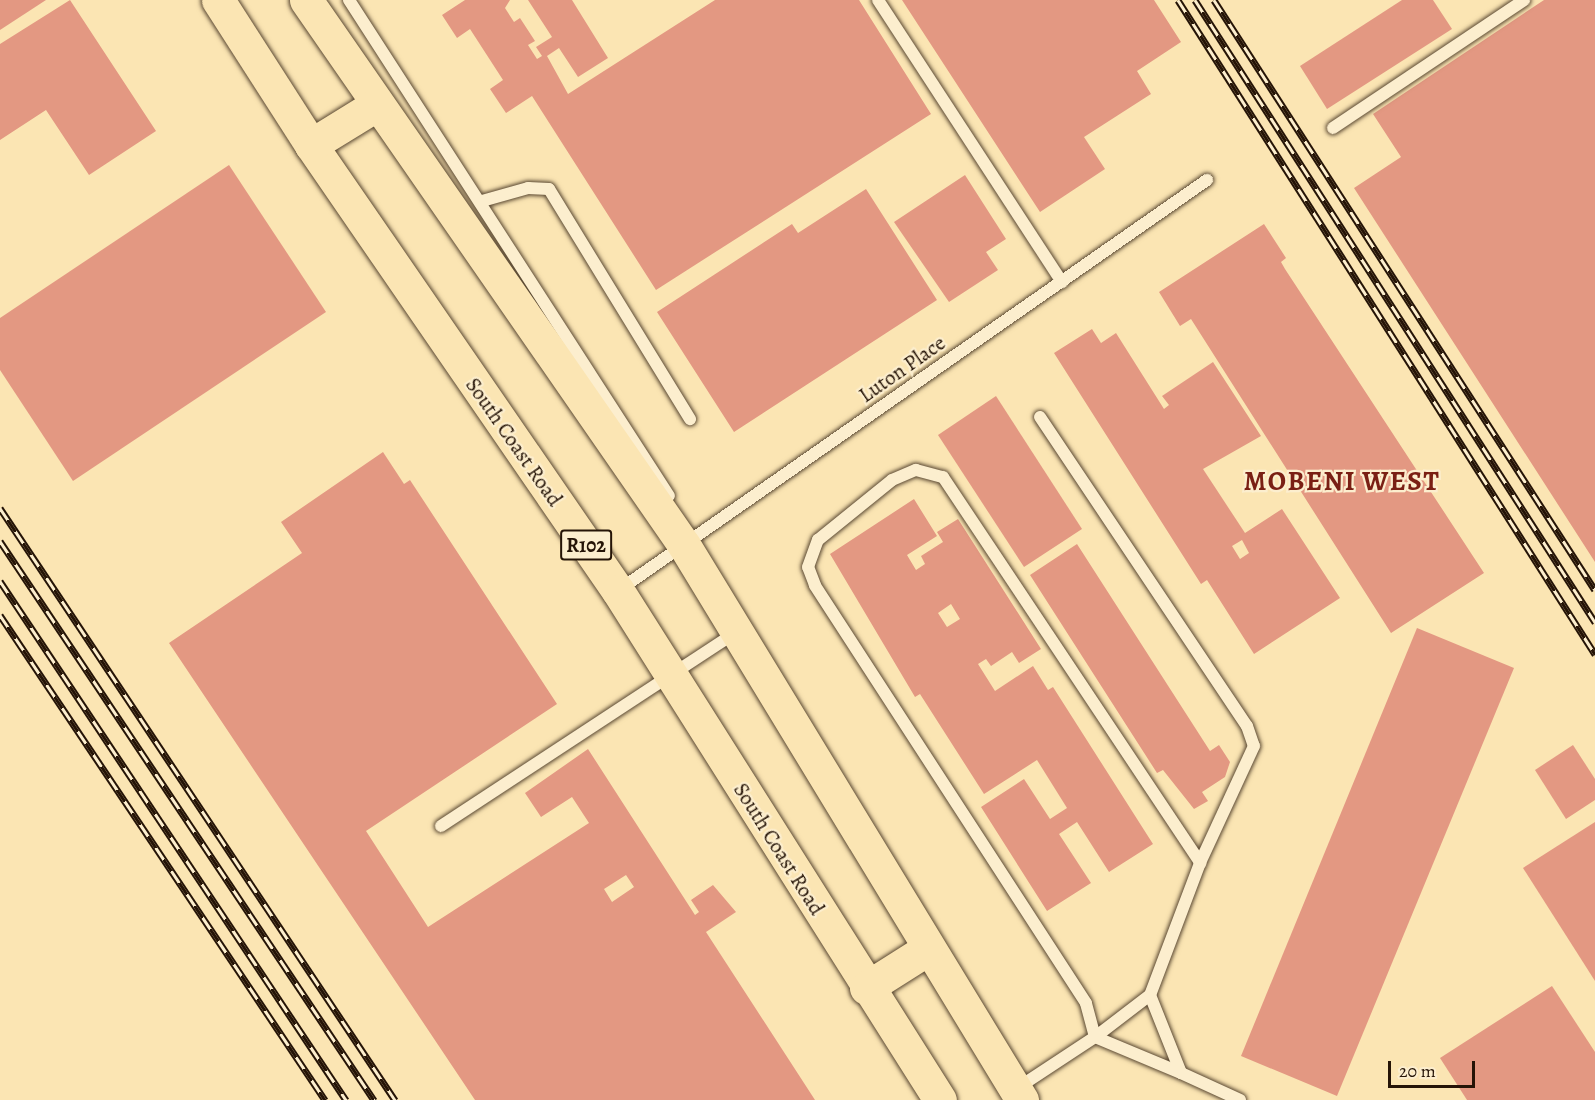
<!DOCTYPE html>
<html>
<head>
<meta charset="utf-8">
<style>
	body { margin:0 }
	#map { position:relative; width:1595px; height:1100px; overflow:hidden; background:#fbe5b3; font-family:Alegreya,serif }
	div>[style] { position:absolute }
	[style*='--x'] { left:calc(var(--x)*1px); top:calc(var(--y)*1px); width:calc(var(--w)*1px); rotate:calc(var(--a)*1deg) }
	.building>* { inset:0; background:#e39882 }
	.roads { filter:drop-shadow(0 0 2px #5a4832) drop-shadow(0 0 2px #5a4832) }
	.lane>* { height:12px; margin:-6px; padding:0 6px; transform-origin:6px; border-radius:6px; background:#fceece }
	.highway>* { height:33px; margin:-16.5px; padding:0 16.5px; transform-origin:16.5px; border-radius:16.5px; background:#fbe5b3 }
	.rail>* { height:7px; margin-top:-3.5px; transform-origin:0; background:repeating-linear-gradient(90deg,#fceece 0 14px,#251407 0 28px); box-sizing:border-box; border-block:2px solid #251407 }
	span { translate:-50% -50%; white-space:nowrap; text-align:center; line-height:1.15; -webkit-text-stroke:4.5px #fceece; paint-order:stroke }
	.shield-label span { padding:2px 4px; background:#fceece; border:2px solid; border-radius:4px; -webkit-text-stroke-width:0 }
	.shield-label { font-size:20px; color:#251407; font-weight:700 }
	.street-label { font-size:21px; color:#251407 }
	.district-label { font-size:27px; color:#7a1f14; font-weight:700; letter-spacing:1.5px }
	.scale { position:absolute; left:1388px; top:1061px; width:87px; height:27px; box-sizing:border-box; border:3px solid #251407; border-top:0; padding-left:8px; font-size:18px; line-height:21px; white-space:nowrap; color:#251407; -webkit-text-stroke:4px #fceece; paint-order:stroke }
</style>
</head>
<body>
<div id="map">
	<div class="building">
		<div style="clip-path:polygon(0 0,46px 0,0 30px)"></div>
		<div style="clip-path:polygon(70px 0,156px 131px,89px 175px,46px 110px,0 140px,0 44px)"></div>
		<div style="clip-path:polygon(465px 0,510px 0,505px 8px,514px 22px,520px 18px,535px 41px,528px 45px,537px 59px,542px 56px,536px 47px,552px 37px,528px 0,572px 0,608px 58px,578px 77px,559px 48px,547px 56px,568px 94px,715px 0,859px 0,931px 114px,656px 290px,532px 96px,506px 113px,490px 89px,503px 80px,470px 29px,457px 38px,442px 15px)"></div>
		<div style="clip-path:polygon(902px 0,1154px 0,1181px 42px,1137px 71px,1151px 94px,1084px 137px,1105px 169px,1040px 212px)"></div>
		<div style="clip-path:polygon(1402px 0,1433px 0,1452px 29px,1327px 109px,1300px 66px)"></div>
		<div style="clip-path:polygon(1544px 0,1595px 0,1595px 562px,1354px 188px,1401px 157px,1373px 114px)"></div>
		<div style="clip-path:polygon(229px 165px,326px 312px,73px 481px,0 370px,0 318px)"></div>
		<div style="clip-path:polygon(965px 175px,1006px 239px,986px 252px,998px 270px,949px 302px,894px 222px)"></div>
		<div style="clip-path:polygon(866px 189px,937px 300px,734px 432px,657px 312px,792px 224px,798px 233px)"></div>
		<div style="clip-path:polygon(1264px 224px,1286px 258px,1281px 262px,1285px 269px,1484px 573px,1391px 633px,1191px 319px,1180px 326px,1159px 292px)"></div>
		<div style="clip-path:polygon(evenodd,1092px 329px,1101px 343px,1116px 333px,1164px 409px,1169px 405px,1162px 396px,1213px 362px,1261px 436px,1203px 469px,1245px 533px,1282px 509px,1340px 598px,1254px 654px,1207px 580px,1201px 584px,1054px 353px,1092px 329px,1242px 540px,1249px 553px,1240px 559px,1232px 546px,1242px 540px)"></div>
		<div style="clip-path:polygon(996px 396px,1082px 529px,1024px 567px,938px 435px)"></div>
		<div style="clip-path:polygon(evenodd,383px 452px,404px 484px,410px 480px,557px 704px,366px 831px,428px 927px,589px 823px,572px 797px,541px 817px,525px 793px,588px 749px,695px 915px,699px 912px,691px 900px,713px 885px,736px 912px,706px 932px,815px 1100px,475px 1100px,169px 643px,302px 553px,281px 522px,383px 452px,626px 875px,634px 887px,612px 902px,604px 889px,626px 875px)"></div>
		<div style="clip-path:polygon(evenodd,914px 499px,937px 536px,907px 555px,916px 570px,925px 564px,921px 556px,943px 542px,937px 532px,958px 519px,1041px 649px,1019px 663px,1012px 652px,991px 666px,986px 659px,978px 664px,995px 691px,1033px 666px,1048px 690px,1053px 687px,1153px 844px,1109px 872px,1077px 822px,1059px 834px,1091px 883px,1047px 911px,981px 807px,1024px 779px,1050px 819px,1067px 808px,1037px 760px,984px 794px,920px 694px,915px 697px,830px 554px,914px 499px,951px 604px,960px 619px,947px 627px,938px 613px,951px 604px)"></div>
		<div style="clip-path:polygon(1077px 544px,1210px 751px,1219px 745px,1230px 762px,1225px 777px,1202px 792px,1208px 801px,1194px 809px,1163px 770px,1157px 773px,1030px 575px)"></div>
		<div style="clip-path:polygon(1417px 628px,1514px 668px,1337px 1096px,1241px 1056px)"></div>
		<div style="clip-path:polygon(1573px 745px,1595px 779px,1595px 800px,1566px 819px,1535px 770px)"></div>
		<div style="clip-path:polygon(1595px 822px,1595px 981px,1523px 868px)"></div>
		<div style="clip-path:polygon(1552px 986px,1595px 1052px,1595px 1100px,1467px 1100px,1440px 1058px)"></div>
	</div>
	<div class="roads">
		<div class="lane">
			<div style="--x:349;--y:0;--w:590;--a:57.17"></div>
			<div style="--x:878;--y:0;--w:337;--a:56.9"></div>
			<div style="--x:1333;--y:128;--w:230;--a:-33.8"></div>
			<div style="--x:482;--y:201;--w:48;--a:-15.8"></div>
			<div style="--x:528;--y:188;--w:21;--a:3"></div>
			<div style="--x:549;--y:189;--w:270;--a:58.5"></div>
			<div style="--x:1040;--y:417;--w:372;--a:56.2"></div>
			<div style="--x:1247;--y:726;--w:21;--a:71"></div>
			<div style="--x:1254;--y:746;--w:129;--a:114.8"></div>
			<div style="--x:1200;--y:863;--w:141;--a:110.7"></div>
			<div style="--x:1150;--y:995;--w:84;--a:68.3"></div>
			<div style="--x:1181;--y:1073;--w:65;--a:24.6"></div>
			<div style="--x:619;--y:590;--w:717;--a:-34.89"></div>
			<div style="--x:441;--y:826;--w:352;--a:-33.3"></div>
			<div style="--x:1150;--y:995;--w:69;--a:142.6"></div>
			<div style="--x:1095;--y:1037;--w:93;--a:22.7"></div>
			<div style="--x:1016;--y:1089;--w:95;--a:-33.4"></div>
			<div style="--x:1095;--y:1037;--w:35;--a:-105"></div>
			<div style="--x:1086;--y:1003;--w:498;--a:-123"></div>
			<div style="--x:815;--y:585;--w:19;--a:-111"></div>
			<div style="--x:808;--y:567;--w:29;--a:-70"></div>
			<div style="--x:818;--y:540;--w:95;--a:-39"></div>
			<div style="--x:892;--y:480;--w:26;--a:-23"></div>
			<div style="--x:916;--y:470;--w:28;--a:15"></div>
			<div style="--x:943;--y:477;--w:464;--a:56.3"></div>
		</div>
		<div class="highway">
			<div style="--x:218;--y:0;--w:172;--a:57.3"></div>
			<div style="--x:311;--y:145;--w:541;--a:55.46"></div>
			<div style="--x:618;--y:591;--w:602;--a:57.68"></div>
			<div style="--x:306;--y:0;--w:663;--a:55.26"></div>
			<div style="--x:684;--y:545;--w:650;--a:58.66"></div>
			<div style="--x:311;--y:145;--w:76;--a:-31.6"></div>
			<div style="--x:866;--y:988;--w:71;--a:-32.3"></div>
		</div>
	</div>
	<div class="rail">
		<div style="--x:1178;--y:0;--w:776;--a:57.48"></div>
		<div style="--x:1195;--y:0;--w:740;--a:57.26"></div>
		<div style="--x:1214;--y:0;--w:702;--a:57.15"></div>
		<div style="--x:0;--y:508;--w:712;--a:56.29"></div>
		<div style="--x:0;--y:541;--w:673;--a:56.22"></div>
		<div style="--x:0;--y:581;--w:624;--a:56.31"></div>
		<div style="--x:0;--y:615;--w:584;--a:56.17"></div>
	</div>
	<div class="shield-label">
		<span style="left:586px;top:545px">R102</span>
	</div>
	<div class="street-label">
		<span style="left:902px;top:369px;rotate:-35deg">Luton Place</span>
		<span style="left:514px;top:442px;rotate:55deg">South Coast Road</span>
		<span style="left:779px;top:849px;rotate:58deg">South Coast Road</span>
	</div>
	<div class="district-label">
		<span style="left:1342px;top:482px">MOBENI WEST</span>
	</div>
	<div class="scale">20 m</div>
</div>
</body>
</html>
